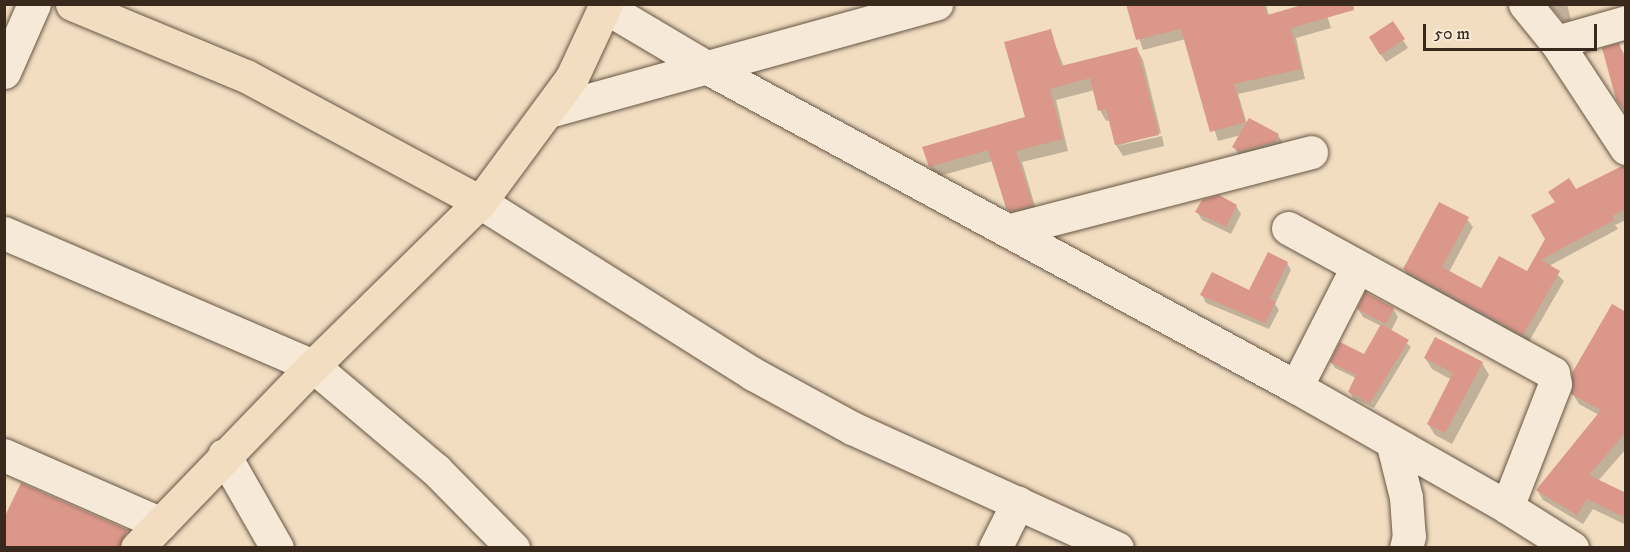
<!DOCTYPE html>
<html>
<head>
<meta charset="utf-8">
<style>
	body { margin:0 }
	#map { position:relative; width:1630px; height:552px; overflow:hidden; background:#f2ddc1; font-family:"IM FELL DW Pica",serif }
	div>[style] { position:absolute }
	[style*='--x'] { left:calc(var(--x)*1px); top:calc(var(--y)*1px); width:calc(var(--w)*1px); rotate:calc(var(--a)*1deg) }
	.shadow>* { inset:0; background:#0003 }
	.building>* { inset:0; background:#da978a }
	.roads { filter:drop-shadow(0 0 2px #665645) drop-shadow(0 0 2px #665645) }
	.minor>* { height:33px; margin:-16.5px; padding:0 16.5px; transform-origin:16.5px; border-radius:16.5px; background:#f7e9d7 }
	.major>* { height:33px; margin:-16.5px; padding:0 16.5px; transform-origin:16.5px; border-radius:16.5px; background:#f2ddc1 }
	span { translate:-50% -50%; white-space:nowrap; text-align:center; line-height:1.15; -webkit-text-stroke:4.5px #f7e9d7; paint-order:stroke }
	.frame { position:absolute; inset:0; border:6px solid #38291c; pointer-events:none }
	.scale { position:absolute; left:1423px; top:24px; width:174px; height:27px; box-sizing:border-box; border:3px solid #38291c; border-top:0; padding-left:8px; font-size:18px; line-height:21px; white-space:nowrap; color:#38291c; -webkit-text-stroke:4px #f7e9d7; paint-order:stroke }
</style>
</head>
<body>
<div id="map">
	<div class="shadow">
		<div style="clip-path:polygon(1128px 4px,1266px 4px,1269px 16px,1326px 12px,1331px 28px,1296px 38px,1305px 79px,1238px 94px,1247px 124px,1278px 135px,1283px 143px,1239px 155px,1234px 147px,1241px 135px,1218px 141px,1186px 39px,1143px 50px)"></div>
		<div style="clip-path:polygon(1548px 4px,1567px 4px,1571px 20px,1564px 22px)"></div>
		<div style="clip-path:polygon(1392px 23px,1408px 48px,1386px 62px,1375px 46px)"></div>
		<div style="clip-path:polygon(1050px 31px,1064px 67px,1137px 49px,1143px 60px,1161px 133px,1117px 146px,1162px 136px,1164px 146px,1123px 156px,1116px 145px,1110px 120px,1106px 121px,1100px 110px,1095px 90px,1056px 100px,1068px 151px,1022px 162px,1038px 216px,1014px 219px,993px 161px,936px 177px,929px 165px,1027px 118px)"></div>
		<div style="clip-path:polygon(1619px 45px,1626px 57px,1626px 112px,1617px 98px)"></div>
		<div style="clip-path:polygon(1575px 191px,1626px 201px,1626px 220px,1615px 225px,1618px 229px,1549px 266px,1564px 281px,1528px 343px,1409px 278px,1404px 269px,1467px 219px,1473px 227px,1449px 272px,1482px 290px,1527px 273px)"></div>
		<div style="clip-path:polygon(1236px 206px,1241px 214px,1231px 234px,1202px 220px,1197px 212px)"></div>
		<div style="clip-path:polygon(1287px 263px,1291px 270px,1275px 304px,1279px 310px,1269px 329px,1206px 303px,1202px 295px,1250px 292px)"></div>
		<div style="clip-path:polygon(1358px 309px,1393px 309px,1398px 317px,1391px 331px,1411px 347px,1374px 408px,1353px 398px,1350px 392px,1356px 378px,1335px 368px,1331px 362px,1364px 356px,1381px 326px,1363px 317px)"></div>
		<div style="clip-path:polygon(1626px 313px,1626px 449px,1598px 481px,1626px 494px,1626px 525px,1593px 509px,1583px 524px,1543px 500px,1537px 490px,1599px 415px,1579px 404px,1573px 394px)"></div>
		<div style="clip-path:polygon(1425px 358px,1482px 363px,1489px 375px,1452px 444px,1435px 435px,1428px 424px,1452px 380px,1432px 369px)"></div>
	</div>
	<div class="building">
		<div style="clip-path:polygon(1126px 4px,1264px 4px,1267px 15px,1305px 4px,1353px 4px,1354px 10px,1291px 28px,1301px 69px,1234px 84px,1245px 122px,1210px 132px,1181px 29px,1136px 40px)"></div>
		<div style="clip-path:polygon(1393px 21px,1405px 39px,1380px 55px,1369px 37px)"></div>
		<div style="clip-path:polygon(1051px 29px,1061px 66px,1137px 47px,1159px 135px,1115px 145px,1106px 109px,1098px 111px,1090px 78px,1050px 89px,1063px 139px,1016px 151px,1033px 205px,1010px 211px,1006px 208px,988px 150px,929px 167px,922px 147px,1025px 117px,1004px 42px)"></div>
		<div style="clip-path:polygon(1619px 43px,1626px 65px,1625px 112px,1616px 99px,1602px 48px)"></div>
		<div style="clip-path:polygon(1249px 118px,1279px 134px,1275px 142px,1239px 151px,1232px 147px)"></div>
		<div style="clip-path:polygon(1622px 166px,1626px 166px,1626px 209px,1612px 216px,1614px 220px,1541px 260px,1560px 271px,1523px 335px,1403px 269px,1439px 202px,1469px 217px,1442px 267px,1481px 288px,1499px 256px,1527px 271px,1545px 239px,1531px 215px,1555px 202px,1548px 192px,1569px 178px,1576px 189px)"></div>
		<div style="clip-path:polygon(1219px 195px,1237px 205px,1226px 227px,1195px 212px,1202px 200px)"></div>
		<div style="clip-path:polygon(1268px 252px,1288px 262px,1270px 299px,1276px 302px,1265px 323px,1200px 295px,1212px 272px,1249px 290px)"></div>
		<div style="clip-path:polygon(1365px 292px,1394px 308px,1386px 324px,1357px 309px)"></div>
		<div style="clip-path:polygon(1612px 304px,1626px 312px,1626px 432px,1589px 475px,1626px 493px,1626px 518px,1587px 499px,1577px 515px,1536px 490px,1601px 410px,1571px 394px,1572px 373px)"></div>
		<div style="clip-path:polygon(1381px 324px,1409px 340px,1370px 403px,1348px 392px,1356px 375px,1330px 362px,1340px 342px,1364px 354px)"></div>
		<div style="clip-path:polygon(1435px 337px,1483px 362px,1445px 433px,1427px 424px,1453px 373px,1424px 358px)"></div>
		<div style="clip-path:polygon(21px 483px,128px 530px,119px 548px,4px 548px,4px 518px)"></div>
	</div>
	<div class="roads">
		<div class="minor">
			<div style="--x:1525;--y:4;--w:49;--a:50.8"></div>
			<div style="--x:1556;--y:42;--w:127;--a:56.6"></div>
			<div style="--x:605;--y:7;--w:117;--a:30.7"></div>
			<div style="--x:706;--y:67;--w:671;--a:28.47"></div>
			<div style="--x:1296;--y:387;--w:243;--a:29.6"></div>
			<div style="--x:1507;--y:507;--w:77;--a:32.2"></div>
			<div style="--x:1556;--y:42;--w:73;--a:-15.9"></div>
			<div style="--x:4;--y:72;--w:74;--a:-66.2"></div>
			<div style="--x:549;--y:111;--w:402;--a:-15.5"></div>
			<div style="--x:480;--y:202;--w:323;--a:32.2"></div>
			<div style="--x:753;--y:374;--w:113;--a:28.6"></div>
			<div style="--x:852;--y:428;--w:291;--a:24.4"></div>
			<div style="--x:1288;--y:228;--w:302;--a:28.7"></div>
			<div style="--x:1553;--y:373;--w:11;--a:80"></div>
			<div style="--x:1555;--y:384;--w:132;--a:111.3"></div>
			<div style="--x:1010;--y:230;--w:311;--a:-14.5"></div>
			<div style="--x:4;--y:233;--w:336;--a:23.3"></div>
			<div style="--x:313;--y:366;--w:161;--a:40.2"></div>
			<div style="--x:436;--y:470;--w:110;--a:45.4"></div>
			<div style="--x:1296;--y:387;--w:132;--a:-63"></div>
			<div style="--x:1393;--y:445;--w:54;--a:76"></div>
			<div style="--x:1406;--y:497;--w:39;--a:86"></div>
			<div style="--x:1409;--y:536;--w:12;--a:104"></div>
			<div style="--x:4;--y:455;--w:171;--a:23.7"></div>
			<div style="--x:224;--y:455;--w:107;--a:60.3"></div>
			<div style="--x:995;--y:548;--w:51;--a:-63.4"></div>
		</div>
		<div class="major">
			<div style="--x:72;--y:4;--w:188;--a:22.5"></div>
			<div style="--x:246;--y:76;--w:266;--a:28.3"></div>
			<div style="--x:137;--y:548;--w:253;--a:-46"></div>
			<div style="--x:313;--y:366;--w:234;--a:-44.5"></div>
			<div style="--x:480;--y:202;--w:155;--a:-53.6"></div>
			<div style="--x:572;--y:77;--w:81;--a:-65"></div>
		</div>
	</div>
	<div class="frame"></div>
	<div class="scale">50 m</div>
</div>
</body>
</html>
